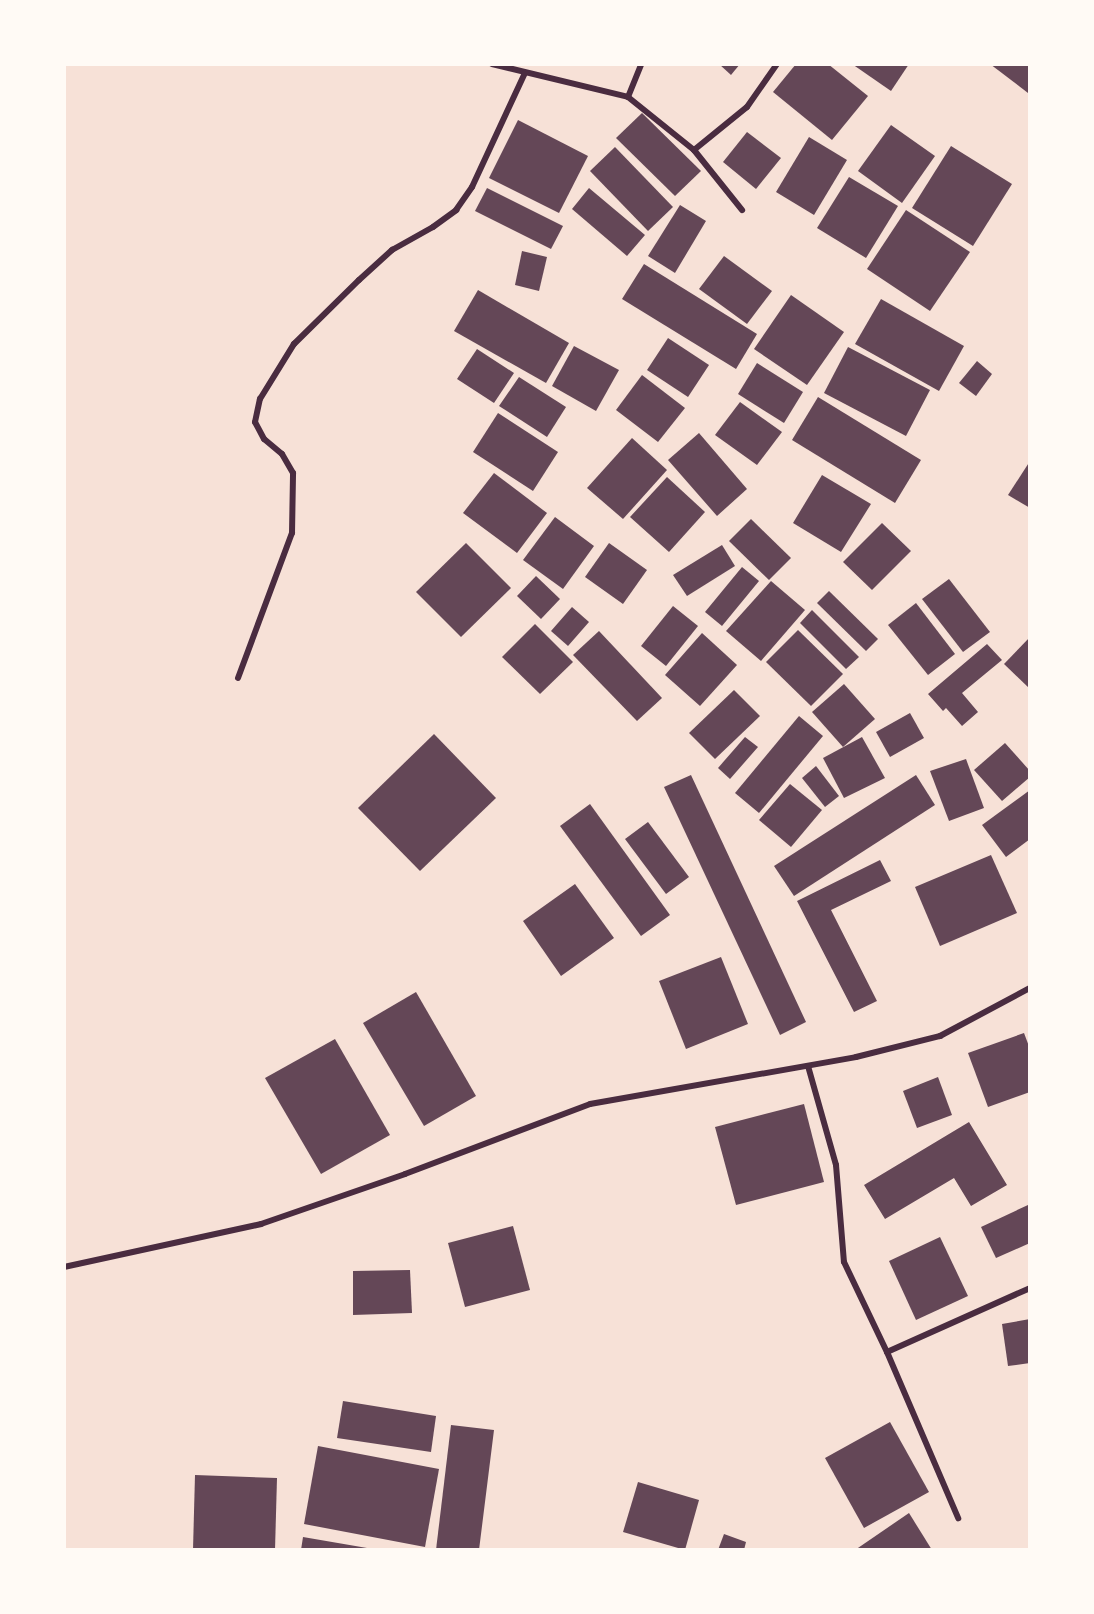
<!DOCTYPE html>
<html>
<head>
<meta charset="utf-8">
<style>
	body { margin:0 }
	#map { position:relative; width:1094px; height:1614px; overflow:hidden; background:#f7e1d7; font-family:Quicksand,sans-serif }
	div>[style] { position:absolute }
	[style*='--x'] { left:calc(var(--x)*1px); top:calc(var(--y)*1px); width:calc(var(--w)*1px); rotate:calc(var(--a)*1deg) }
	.building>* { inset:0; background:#644757 }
	.minor>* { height:6px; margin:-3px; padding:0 3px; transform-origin:3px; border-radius:3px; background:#4a2c40 }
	span { translate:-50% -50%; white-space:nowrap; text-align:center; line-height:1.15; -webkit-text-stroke:6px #fffaf5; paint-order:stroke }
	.frame { position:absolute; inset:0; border:66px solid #fffaf5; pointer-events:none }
</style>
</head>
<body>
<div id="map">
	<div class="building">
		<div style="clip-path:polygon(719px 64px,740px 64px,731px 75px)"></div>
		<div style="clip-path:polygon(796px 64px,828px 64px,868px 96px,832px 140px,773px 92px)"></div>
		<div style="clip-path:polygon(852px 64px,909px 64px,891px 91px)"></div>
		<div style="clip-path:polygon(990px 64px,1030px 64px,1030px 92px,1028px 93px)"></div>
		<div style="clip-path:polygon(642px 113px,701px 171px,675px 196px,616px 138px)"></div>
		<div style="clip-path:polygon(518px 120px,588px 156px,559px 213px,489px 178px)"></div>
		<div style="clip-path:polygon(891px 125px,935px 156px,902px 203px,858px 171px)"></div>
		<div style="clip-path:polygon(747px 132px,781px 158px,756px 189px,723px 162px)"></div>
		<div style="clip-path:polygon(809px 137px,847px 160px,814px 215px,776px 192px)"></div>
		<div style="clip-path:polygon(951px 146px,1012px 184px,973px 246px,912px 208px)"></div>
		<div style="clip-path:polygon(615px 147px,673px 207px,648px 231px,590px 171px)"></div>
		<div style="clip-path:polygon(849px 177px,898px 206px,866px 258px,817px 228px)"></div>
		<div style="clip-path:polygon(487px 188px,563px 226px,551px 249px,475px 211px)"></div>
		<div style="clip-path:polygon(589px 188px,645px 235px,627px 256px,572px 209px)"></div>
		<div style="clip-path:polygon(680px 205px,706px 221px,675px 273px,648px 256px)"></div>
		<div style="clip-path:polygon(906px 210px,970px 252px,930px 311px,867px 269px)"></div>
		<div style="clip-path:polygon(522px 251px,547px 257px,539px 291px,515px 285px)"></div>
		<div style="clip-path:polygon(724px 256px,772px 291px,747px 324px,699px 289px)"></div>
		<div style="clip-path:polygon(644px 264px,757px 334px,736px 369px,622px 299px)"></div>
		<div style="clip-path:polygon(478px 290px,569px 343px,546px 383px,454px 331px)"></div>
		<div style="clip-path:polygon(791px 295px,844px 332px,807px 385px,754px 349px)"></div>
		<div style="clip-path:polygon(881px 299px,964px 346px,939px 391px,855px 344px)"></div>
		<div style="clip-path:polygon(668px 338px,709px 365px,688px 397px,647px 370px)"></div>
		<div style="clip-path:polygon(574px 346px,619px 370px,596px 411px,552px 386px)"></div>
		<div style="clip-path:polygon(848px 347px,930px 390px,906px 436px,824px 393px)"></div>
		<div style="clip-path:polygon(477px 349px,514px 373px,494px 403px,457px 379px)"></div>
		<div style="clip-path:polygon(977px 361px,992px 374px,976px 396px,959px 383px)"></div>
		<div style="clip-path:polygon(757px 363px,803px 392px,784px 423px,738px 394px)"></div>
		<div style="clip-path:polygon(642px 375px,685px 408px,658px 442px,616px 410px)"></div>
		<div style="clip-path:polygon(519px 377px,566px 407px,547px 437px,499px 406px)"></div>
		<div style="clip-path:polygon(818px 397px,921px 460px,895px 503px,792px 440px)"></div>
		<div style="clip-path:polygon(740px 402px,782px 432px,757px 465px,715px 435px)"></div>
		<div style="clip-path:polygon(498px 413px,558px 452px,533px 491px,473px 452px)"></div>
		<div style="clip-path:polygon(699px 433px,747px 489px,717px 516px,668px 460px)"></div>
		<div style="clip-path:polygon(632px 438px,667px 470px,623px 519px,587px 488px)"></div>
		<div style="clip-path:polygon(1030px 461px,1030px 508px,1008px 495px)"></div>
		<div style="clip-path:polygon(494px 473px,547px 513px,517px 553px,463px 513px)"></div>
		<div style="clip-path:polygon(822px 475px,871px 504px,841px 552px,793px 523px)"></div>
		<div style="clip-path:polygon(667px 477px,705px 512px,669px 552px,630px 517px)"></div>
		<div style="clip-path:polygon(555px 517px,594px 546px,563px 589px,523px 560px)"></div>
		<div style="clip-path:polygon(751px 519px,791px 558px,769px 580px,729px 541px)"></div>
		<div style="clip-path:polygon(882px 523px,911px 551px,872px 590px,843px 562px)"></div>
		<div style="clip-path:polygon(466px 543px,511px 588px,461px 637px,416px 592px)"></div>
		<div style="clip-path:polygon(609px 543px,647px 570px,623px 604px,585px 577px)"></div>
		<div style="clip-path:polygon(722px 545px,735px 566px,687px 596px,673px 575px)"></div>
		<div style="clip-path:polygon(742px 567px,759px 581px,722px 626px,705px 612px)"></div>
		<div style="clip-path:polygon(536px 576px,560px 599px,541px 619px,517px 596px)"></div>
		<div style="clip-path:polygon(949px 579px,990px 632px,963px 652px,922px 599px)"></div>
		<div style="clip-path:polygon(771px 581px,805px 610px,761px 661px,726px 631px)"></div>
		<div style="clip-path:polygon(829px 591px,878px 639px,866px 651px,817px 603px)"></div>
		<div style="clip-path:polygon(916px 603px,955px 654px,928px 675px,888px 625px)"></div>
		<div style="clip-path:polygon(673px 606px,698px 626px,666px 666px,641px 646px)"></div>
		<div style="clip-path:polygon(572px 607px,589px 622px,568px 646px,551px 631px)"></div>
		<div style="clip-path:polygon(812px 610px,859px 657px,846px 669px,800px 623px)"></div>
		<div style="clip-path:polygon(535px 624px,573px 662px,540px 694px,502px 657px)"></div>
		<div style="clip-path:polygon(798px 630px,843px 674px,811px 706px,766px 662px)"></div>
		<div style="clip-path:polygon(599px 631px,662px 698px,637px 721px,573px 655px)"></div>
		<div style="clip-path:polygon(702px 633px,737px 665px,700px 706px,665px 675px)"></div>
		<div style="clip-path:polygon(1030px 637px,1030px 689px,1004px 664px)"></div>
		<div style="clip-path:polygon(987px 644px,1002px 660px,962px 693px,978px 712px,962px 726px,946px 708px,943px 711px,928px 694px)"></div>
		<div style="clip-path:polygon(844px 684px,875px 719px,843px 747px,812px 712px)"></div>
		<div style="clip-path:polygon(734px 690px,760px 716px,715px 759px,689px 733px)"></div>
		<div style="clip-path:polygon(910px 713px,924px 738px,890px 757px,876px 732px)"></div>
		<div style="clip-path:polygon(799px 716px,823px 736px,759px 813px,735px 793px)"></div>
		<div style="clip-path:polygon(434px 734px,496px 798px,420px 871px,358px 808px)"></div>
		<div style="clip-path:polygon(745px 737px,758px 747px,730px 779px,718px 768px)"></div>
		<div style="clip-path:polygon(862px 737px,885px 778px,844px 798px,823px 758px)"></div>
		<div style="clip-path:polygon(1005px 743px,1030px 771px,1030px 777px,1002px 801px,974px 770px)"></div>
		<div style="clip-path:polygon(966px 759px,984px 808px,949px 821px,930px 771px)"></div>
		<div style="clip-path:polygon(816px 766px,839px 796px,825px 807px,802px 778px)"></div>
		<div style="clip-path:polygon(691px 775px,806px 1022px,780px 1035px,664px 787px)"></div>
		<div style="clip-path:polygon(916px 775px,935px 805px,794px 896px,774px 866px)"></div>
		<div style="clip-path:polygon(790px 784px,822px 810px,791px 847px,759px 820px)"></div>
		<div style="clip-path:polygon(1030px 790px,1030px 839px,1006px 857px,982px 825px)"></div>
		<div style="clip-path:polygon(590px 804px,670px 915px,641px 936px,560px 826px)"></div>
		<div style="clip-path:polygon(648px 822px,689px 877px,666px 894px,625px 839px)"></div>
		<div style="clip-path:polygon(991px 855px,1017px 913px,940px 946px,915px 887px)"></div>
		<div style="clip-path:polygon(880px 860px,891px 881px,831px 910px,877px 1001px,854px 1012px,797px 901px)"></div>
		<div style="clip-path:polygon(575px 884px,614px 938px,561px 976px,523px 921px)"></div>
		<div style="clip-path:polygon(721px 957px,748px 1024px,686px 1049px,659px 981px)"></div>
		<div style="clip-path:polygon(416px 992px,476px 1096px,424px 1126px,363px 1023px)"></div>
		<div style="clip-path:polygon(1024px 1033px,1030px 1049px,1030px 1092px,988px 1107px,968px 1053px)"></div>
		<div style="clip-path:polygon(335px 1039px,390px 1135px,321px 1174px,265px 1078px)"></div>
		<div style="clip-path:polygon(938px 1077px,952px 1115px,917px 1128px,903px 1091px)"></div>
		<div style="clip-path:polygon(804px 1104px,824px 1182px,736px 1205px,715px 1127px)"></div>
		<div style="clip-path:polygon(969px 1122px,1007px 1185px,971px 1206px,954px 1178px,885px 1219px,864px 1185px)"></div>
		<div style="clip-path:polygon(1028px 1205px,1030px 1243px,996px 1258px,981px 1227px)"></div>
		<div style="clip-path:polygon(513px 1226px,530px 1290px,465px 1307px,448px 1243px)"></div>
		<div style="clip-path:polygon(940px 1237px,968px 1296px,916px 1320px,889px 1261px)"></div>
		<div style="clip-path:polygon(410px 1270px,412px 1313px,353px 1315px,353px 1271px)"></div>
		<div style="clip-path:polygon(1030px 1319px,1030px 1363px,1008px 1366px,1002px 1324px)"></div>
		<div style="clip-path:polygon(343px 1401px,436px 1416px,431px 1452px,337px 1438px)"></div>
		<div style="clip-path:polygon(890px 1422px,929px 1492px,864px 1528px,825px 1458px)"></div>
		<div style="clip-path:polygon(451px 1425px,494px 1430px,479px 1550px,436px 1550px)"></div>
		<div style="clip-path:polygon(318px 1446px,439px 1469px,425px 1547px,304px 1524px)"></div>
		<div style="clip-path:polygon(195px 1475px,277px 1478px,275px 1550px,193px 1550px)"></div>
		<div style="clip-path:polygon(638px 1482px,699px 1500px,685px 1550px,623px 1532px)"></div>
		<div style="clip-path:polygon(909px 1513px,932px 1550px,855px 1550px)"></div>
		<div style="clip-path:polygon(724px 1534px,746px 1542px,744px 1550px,718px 1550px)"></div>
		<div style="clip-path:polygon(303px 1537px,367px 1548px,367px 1550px,301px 1550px)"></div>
	</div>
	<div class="minor">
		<div style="--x:492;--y:64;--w:140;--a:13.6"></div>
		<div style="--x:628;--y:97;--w:85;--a:38.8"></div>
		<div style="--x:694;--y:150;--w:77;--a:51.3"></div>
		<div style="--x:628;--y:97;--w:35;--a:-68"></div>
		<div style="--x:694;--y:150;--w:68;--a:-39.1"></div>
		<div style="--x:747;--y:107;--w:52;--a:-55.1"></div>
		<div style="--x:238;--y:678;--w:155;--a:-69.6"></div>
		<div style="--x:292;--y:533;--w:60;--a:-89"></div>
		<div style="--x:293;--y:473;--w:22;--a:-120"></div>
		<div style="--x:282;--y:454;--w:23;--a:-140"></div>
		<div style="--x:264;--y:439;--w:19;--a:-118"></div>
		<div style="--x:255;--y:422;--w:24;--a:-78"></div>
		<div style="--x:260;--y:399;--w:65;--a:-58.3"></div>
		<div style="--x:294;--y:344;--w:91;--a:-44.6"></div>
		<div style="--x:359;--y:280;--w:45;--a:-42.3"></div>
		<div style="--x:392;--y:250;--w:47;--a:-29.3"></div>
		<div style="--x:433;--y:227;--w:29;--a:-36"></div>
		<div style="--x:456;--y:210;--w:28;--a:-55"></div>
		<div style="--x:472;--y:187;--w:126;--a:-65.1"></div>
		<div style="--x:808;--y:1066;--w:103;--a:74.2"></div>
		<div style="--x:836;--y:1165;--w:97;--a:85.3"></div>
		<div style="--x:844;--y:1262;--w:100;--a:64.5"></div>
		<div style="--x:887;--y:1352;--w:181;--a:66.8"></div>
		<div style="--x:64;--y:1267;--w:202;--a:-12.3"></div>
		<div style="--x:261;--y:1224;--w:152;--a:-19.1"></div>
		<div style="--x:405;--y:1174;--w:198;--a:-20.7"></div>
		<div style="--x:590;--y:1104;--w:270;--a:-10"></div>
		<div style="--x:856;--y:1057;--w:87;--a:-14"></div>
		<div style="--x:940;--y:1036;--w:102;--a:-28.1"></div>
		<div style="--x:887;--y:1352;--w:157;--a:-24.1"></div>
	</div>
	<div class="frame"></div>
</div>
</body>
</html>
